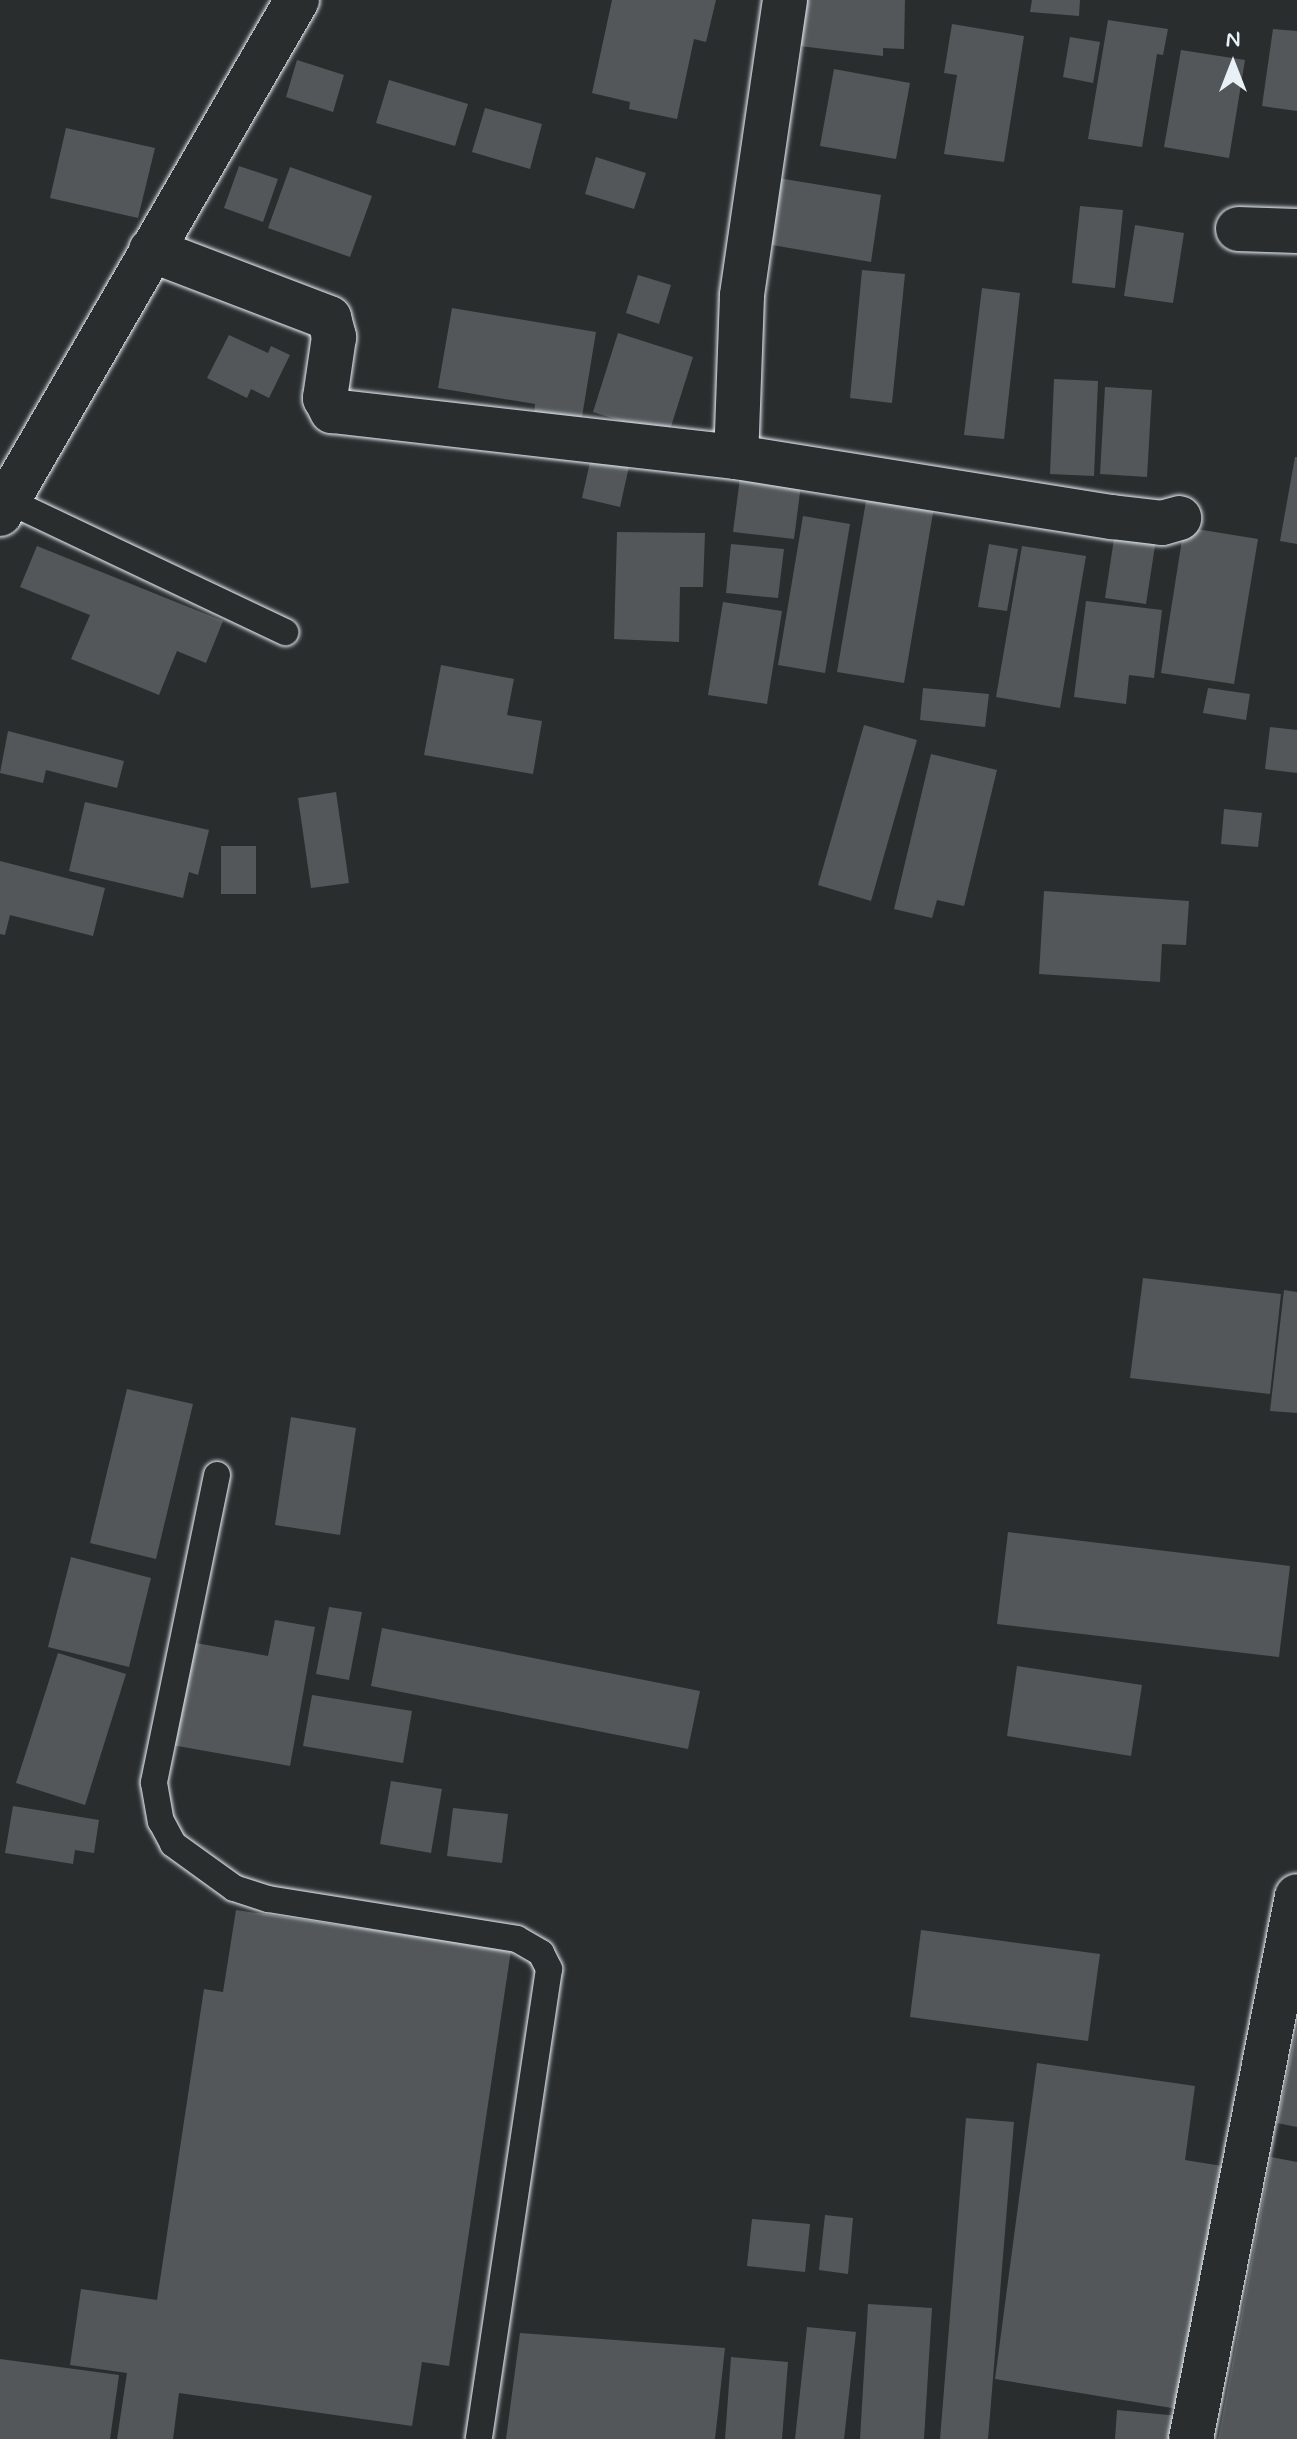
<!DOCTYPE html>
<html>
<head>
<meta charset="utf-8">
<style>
	body { margin:0 }
	#map { position:relative; width:1297px; height:2439px; overflow:hidden; background:#2a2d2e; font-family:Mynerve,sans-serif }
	div>[style] { position:absolute }
	[style*='--x'] { left:calc(var(--x)*1px); top:calc(var(--y)*1px); width:calc(var(--w)*1px); rotate:calc(var(--a)*1deg) }
	.building>* { inset:0; background:#535759 }
	.roads { filter:drop-shadow(0 0 2px #e8f1f8) drop-shadow(0 0 2px #e8f1f8) }
	.lane>* { height:26px; margin:-13px; padding:0 13px; transform-origin:13px; border-radius:13px; background:#2a2d2e }
	.street>* { height:44px; margin:-22px; padding:0 22px; transform-origin:22px; border-radius:22px; background:#2a2d2e }
	span { translate:-50% -50%; white-space:nowrap; text-align:center; line-height:1.15; -webkit-text-stroke:6px #2a2d2e; paint-order:stroke }
	.north { position:absolute; left:1193px; top:24px; width:80px; height:80px; -webkit-text-stroke:6px #2a2d2e; paint-order:stroke; rotate:0deg; font-size:22px; font-weight:700; line-height:32px; text-align:center; color:#e8f1f8 }
	.north::after { content:''; display:block; margin:auto; width:28px; height:36px; background:#e8f1f8; clip-path:polygon(50% 0,100% 100%,50% 72%,0 100%) }
</style>
</head>
<body>
<div id="map">
	<div class="building">
		<div style="clip-path:polygon(612px 0,716px 0,706px 42px,694px 39px,677px 119px,629px 109px,630px 102px,592px 93px)"></div>
		<div style="clip-path:polygon(792px 0,905px 0,904px 49px,883px 48px,883px 56px,791px 45px)"></div>
		<div style="clip-path:polygon(1032px 0,1080px 0,1079px 16px,1030px 12px)"></div>
		<div style="clip-path:polygon(1108px 20px,1168px 29px,1163px 55px,1157px 54px,1142px 147px,1088px 139px)"></div>
		<div style="clip-path:polygon(952px 24px,1024px 36px,1004px 162px,944px 154px,957px 75px,944px 73px)"></div>
		<div style="clip-path:polygon(1273px 29px,1297px 31px,1297px 111px,1262px 106px)"></div>
		<div style="clip-path:polygon(1070px 37px,1100px 42px,1093px 83px,1063px 77px)"></div>
		<div style="clip-path:polygon(1181px 50px,1245px 60px,1229px 158px,1164px 147px)"></div>
		<div style="clip-path:polygon(297px 60px,344px 75px,333px 112px,286px 97px)"></div>
		<div style="clip-path:polygon(834px 69px,910px 83px,896px 159px,820px 146px)"></div>
		<div style="clip-path:polygon(389px 80px,468px 104px,455px 146px,376px 123px)"></div>
		<div style="clip-path:polygon(485px 108px,542px 124px,530px 169px,472px 152px)"></div>
		<div style="clip-path:polygon(66px 128px,155px 148px,138px 218px,50px 198px)"></div>
		<div style="clip-path:polygon(596px 157px,646px 173px,634px 209px,585px 194px)"></div>
		<div style="clip-path:polygon(239px 166px,278px 179px,263px 222px,224px 208px)"></div>
		<div style="clip-path:polygon(290px 167px,372px 196px,350px 257px,268px 228px)"></div>
		<div style="clip-path:polygon(766px 176px,881px 195px,871px 262px,755px 242px)"></div>
		<div style="clip-path:polygon(1080px 206px,1123px 210px,1115px 288px,1072px 283px)"></div>
		<div style="clip-path:polygon(1135px 225px,1184px 233px,1173px 303px,1124px 296px)"></div>
		<div style="clip-path:polygon(862px 270px,905px 274px,892px 403px,850px 398px)"></div>
		<div style="clip-path:polygon(638px 275px,671px 285px,659px 324px,626px 313px)"></div>
		<div style="clip-path:polygon(982px 288px,1020px 293px,1004px 439px,964px 435px)"></div>
		<div style="clip-path:polygon(452px 308px,596px 332px,581px 423px,534px 415px,535px 404px,438px 388px)"></div>
		<div style="clip-path:polygon(618px 333px,693px 357px,668px 436px,593px 412px)"></div>
		<div style="clip-path:polygon(229px 335px,268px 353px,271px 346px,290px 355px,269px 398px,251px 389px,247px 398px,207px 378px)"></div>
		<div style="clip-path:polygon(1054px 379px,1098px 381px,1094px 476px,1050px 474px)"></div>
		<div style="clip-path:polygon(1105px 387px,1152px 390px,1147px 477px,1100px 474px)"></div>
		<div style="clip-path:polygon(592px 453px,630px 462px,620px 507px,582px 498px)"></div>
		<div style="clip-path:polygon(1295px 457px,1297px 457px,1297px 544px,1280px 541px)"></div>
		<div style="clip-path:polygon(742px 462px,803px 469px,794px 539px,733px 532px)"></div>
		<div style="clip-path:polygon(867px 495px,934px 507px,904px 683px,837px 672px)"></div>
		<div style="clip-path:polygon(803px 516px,850px 524px,825px 673px,778px 665px)"></div>
		<div style="clip-path:polygon(1116px 526px,1157px 533px,1146px 604px,1105px 598px)"></div>
		<div style="clip-path:polygon(1184px 527px,1258px 539px,1234px 684px,1161px 673px)"></div>
		<div style="clip-path:polygon(617px 532px,705px 533px,703px 587px,680px 587px,679px 642px,614px 639px)"></div>
		<div style="clip-path:polygon(731px 544px,784px 549px,778px 598px,726px 593px)"></div>
		<div style="clip-path:polygon(989px 544px,1018px 549px,1007px 611px,978px 607px)"></div>
		<div style="clip-path:polygon(37px 546px,223px 621px,206px 663px,177px 651px,159px 695px,71px 659px,90px 615px,20px 587px)"></div>
		<div style="clip-path:polygon(1022px 546px,1086px 556px,1060px 708px,996px 697px)"></div>
		<div style="clip-path:polygon(1086px 601px,1162px 610px,1154px 678px,1129px 675px,1126px 704px,1074px 697px)"></div>
		<div style="clip-path:polygon(723px 602px,782px 611px,767px 704px,708px 695px)"></div>
		<div style="clip-path:polygon(441px 665px,514px 679px,507px 715px,542px 721px,533px 774px,424px 755px)"></div>
		<div style="clip-path:polygon(923px 688px,989px 694px,985px 727px,920px 720px)"></div>
		<div style="clip-path:polygon(1208px 688px,1250px 694px,1246px 720px,1203px 713px)"></div>
		<div style="clip-path:polygon(864px 725px,917px 740px,871px 901px,818px 885px)"></div>
		<div style="clip-path:polygon(1270px 727px,1297px 730px,1297px 773px,1265px 769px)"></div>
		<div style="clip-path:polygon(8px 731px,124px 761px,117px 788px,46px 770px,43px 783px,0 773px)"></div>
		<div style="clip-path:polygon(931px 754px,997px 770px,964px 906px,937px 900px,932px 918px,894px 909px)"></div>
		<div style="clip-path:polygon(336px 792px,349px 883px,311px 888px,298px 798px)"></div>
		<div style="clip-path:polygon(85px 802px,209px 830px,198px 875px,189px 872px,183px 898px,69px 871px)"></div>
		<div style="clip-path:polygon(1224px 809px,1262px 813px,1258px 847px,1221px 844px)"></div>
		<div style="clip-path:polygon(221px 846px,256px 846px,256px 894px,221px 894px)"></div>
		<div style="clip-path:polygon(0 861px,105px 888px,93px 936px,10px 915px,5px 935px,0 934px)"></div>
		<div style="clip-path:polygon(1044px 891px,1189px 901px,1186px 945px,1162px 944px,1160px 982px,1039px 974px)"></div>
		<div style="clip-path:polygon(1143px 1278px,1281px 1294px,1270px 1394px,1130px 1378px)"></div>
		<div style="clip-path:polygon(1284px 1290px,1297px 1292px,1297px 1413px,1270px 1411px)"></div>
		<div style="clip-path:polygon(127px 1389px,193px 1404px,156px 1559px,90px 1543px)"></div>
		<div style="clip-path:polygon(291px 1417px,356px 1428px,340px 1535px,275px 1525px)"></div>
		<div style="clip-path:polygon(1008px 1532px,1290px 1566px,1279px 1657px,997px 1624px)"></div>
		<div style="clip-path:polygon(71px 1557px,151px 1578px,129px 1667px,48px 1647px)"></div>
		<div style="clip-path:polygon(329px 1607px,362px 1612px,349px 1680px,316px 1674px)"></div>
		<div style="clip-path:polygon(275px 1620px,315px 1627px,290px 1766px,172px 1745px,190px 1642px,268px 1656px)"></div>
		<div style="clip-path:polygon(382px 1628px,700px 1691px,688px 1749px,371px 1686px)"></div>
		<div style="clip-path:polygon(58px 1653px,126px 1674px,85px 1805px,16px 1783px)"></div>
		<div style="clip-path:polygon(1017px 1666px,1142px 1685px,1131px 1756px,1007px 1736px)"></div>
		<div style="clip-path:polygon(312px 1695px,412px 1711px,403px 1763px,303px 1746px)"></div>
		<div style="clip-path:polygon(391px 1781px,442px 1789px,431px 1853px,380px 1844px)"></div>
		<div style="clip-path:polygon(13px 1806px,99px 1820px,94px 1853px,75px 1850px,73px 1864px,5px 1853px)"></div>
		<div style="clip-path:polygon(453px 1808px,508px 1814px,502px 1863px,447px 1856px)"></div>
		<div style="clip-path:polygon(236px 1910px,511px 1950px,449px 2366px,422px 2362px,412px 2426px,179px 2393px,173px 2439px,117px 2439px,127px 2373px,70px 2365px,81px 2289px,157px 2300px,204px 1989px,223px 1992px)"></div>
		<div style="clip-path:polygon(921px 1930px,1100px 1954px,1088px 2041px,910px 2017px)"></div>
		<div style="clip-path:polygon(1297px 2027px,1297px 2127px,1277px 2123px)"></div>
		<div style="clip-path:polygon(1037px 2063px,1195px 2086px,1185px 2160px,1222px 2166px,1184px 2410px,995px 2379px)"></div>
		<div style="clip-path:polygon(966px 2118px,1014px 2122px,988px 2439px,940px 2439px)"></div>
		<div style="clip-path:polygon(1271px 2157px,1297px 2162px,1297px 2439px,1218px 2439px)"></div>
		<div style="clip-path:polygon(825px 2215px,853px 2218px,848px 2274px,819px 2270px)"></div>
		<div style="clip-path:polygon(752px 2219px,810px 2224px,805px 2272px,747px 2266px)"></div>
		<div style="clip-path:polygon(868px 2304px,932px 2308px,924px 2439px,860px 2439px)"></div>
		<div style="clip-path:polygon(807px 2327px,856px 2332px,844px 2439px,795px 2439px)"></div>
		<div style="clip-path:polygon(520px 2333px,725px 2348px,715px 2439px,506px 2439px)"></div>
		<div style="clip-path:polygon(731px 2357px,788px 2362px,782px 2439px,725px 2439px)"></div>
		<div style="clip-path:polygon(0 2359px,119px 2375px,110px 2439px,0 2439px)"></div>
		<div style="clip-path:polygon(1117px 2410px,1179px 2416px,1177px 2439px,1115px 2439px)"></div>
	</div>
	<div class="roads">
		<div class="lane">
			<div style="--x:9;--y:501;--w:306;--a:25.4"></div>
			<div style="--x:217;--y:1475;--w:314;--a:101.6"></div>
			<div style="--x:154;--y:1783;--w:39;--a:80"></div>
			<div style="--x:161;--y:1821;--w:26;--a:62"></div>
			<div style="--x:173;--y:1844;--w:75;--a:35.8"></div>
			<div style="--x:234;--y:1888;--w:36;--a:18"></div>
			<div style="--x:268;--y:1899;--w:252;--a:9.1"></div>
			<div style="--x:517;--y:1939;--w:28;--a:30"></div>
			<div style="--x:541;--y:1953;--w:18;--a:63"></div>
			<div style="--x:549;--y:1969;--w:475;--a:98.5"></div>
		</div>
		<div class="street">
			<div style="--x:785;--y:0;--w:299;--a:98.3"></div>
			<div style="--x:742;--y:296;--w:161;--a:92.1"></div>
			<div style="--x:736;--y:457;--w:381;--a:9.1"></div>
			<div style="--x:1112;--y:517;--w:50;--a:6.8"></div>
			<div style="--x:1162;--y:523;--w:18;--a:-16"></div>
			<div style="--x:1238;--y:229;--w:59;--a:1.9"></div>
			<div style="--x:151;--y:250;--w:191;--a:20.9"></div>
			<div style="--x:329;--y:318;--w:20;--a:75"></div>
			<div style="--x:334;--y:337;--w:62;--a:98.4"></div>
			<div style="--x:325;--y:398;--w:15;--a:62"></div>
			<div style="--x:332;--y:411;--w:407;--a:6.5"></div>
			<div style="--x:0;--y:514;--w:594;--a:-59.98"></div>
			<div style="--x:1191;--y:2439;--w:553;--a:-78.95"></div>
		</div>
	</div>
	<div class="north">N</div>
</div>
</body>
</html>
